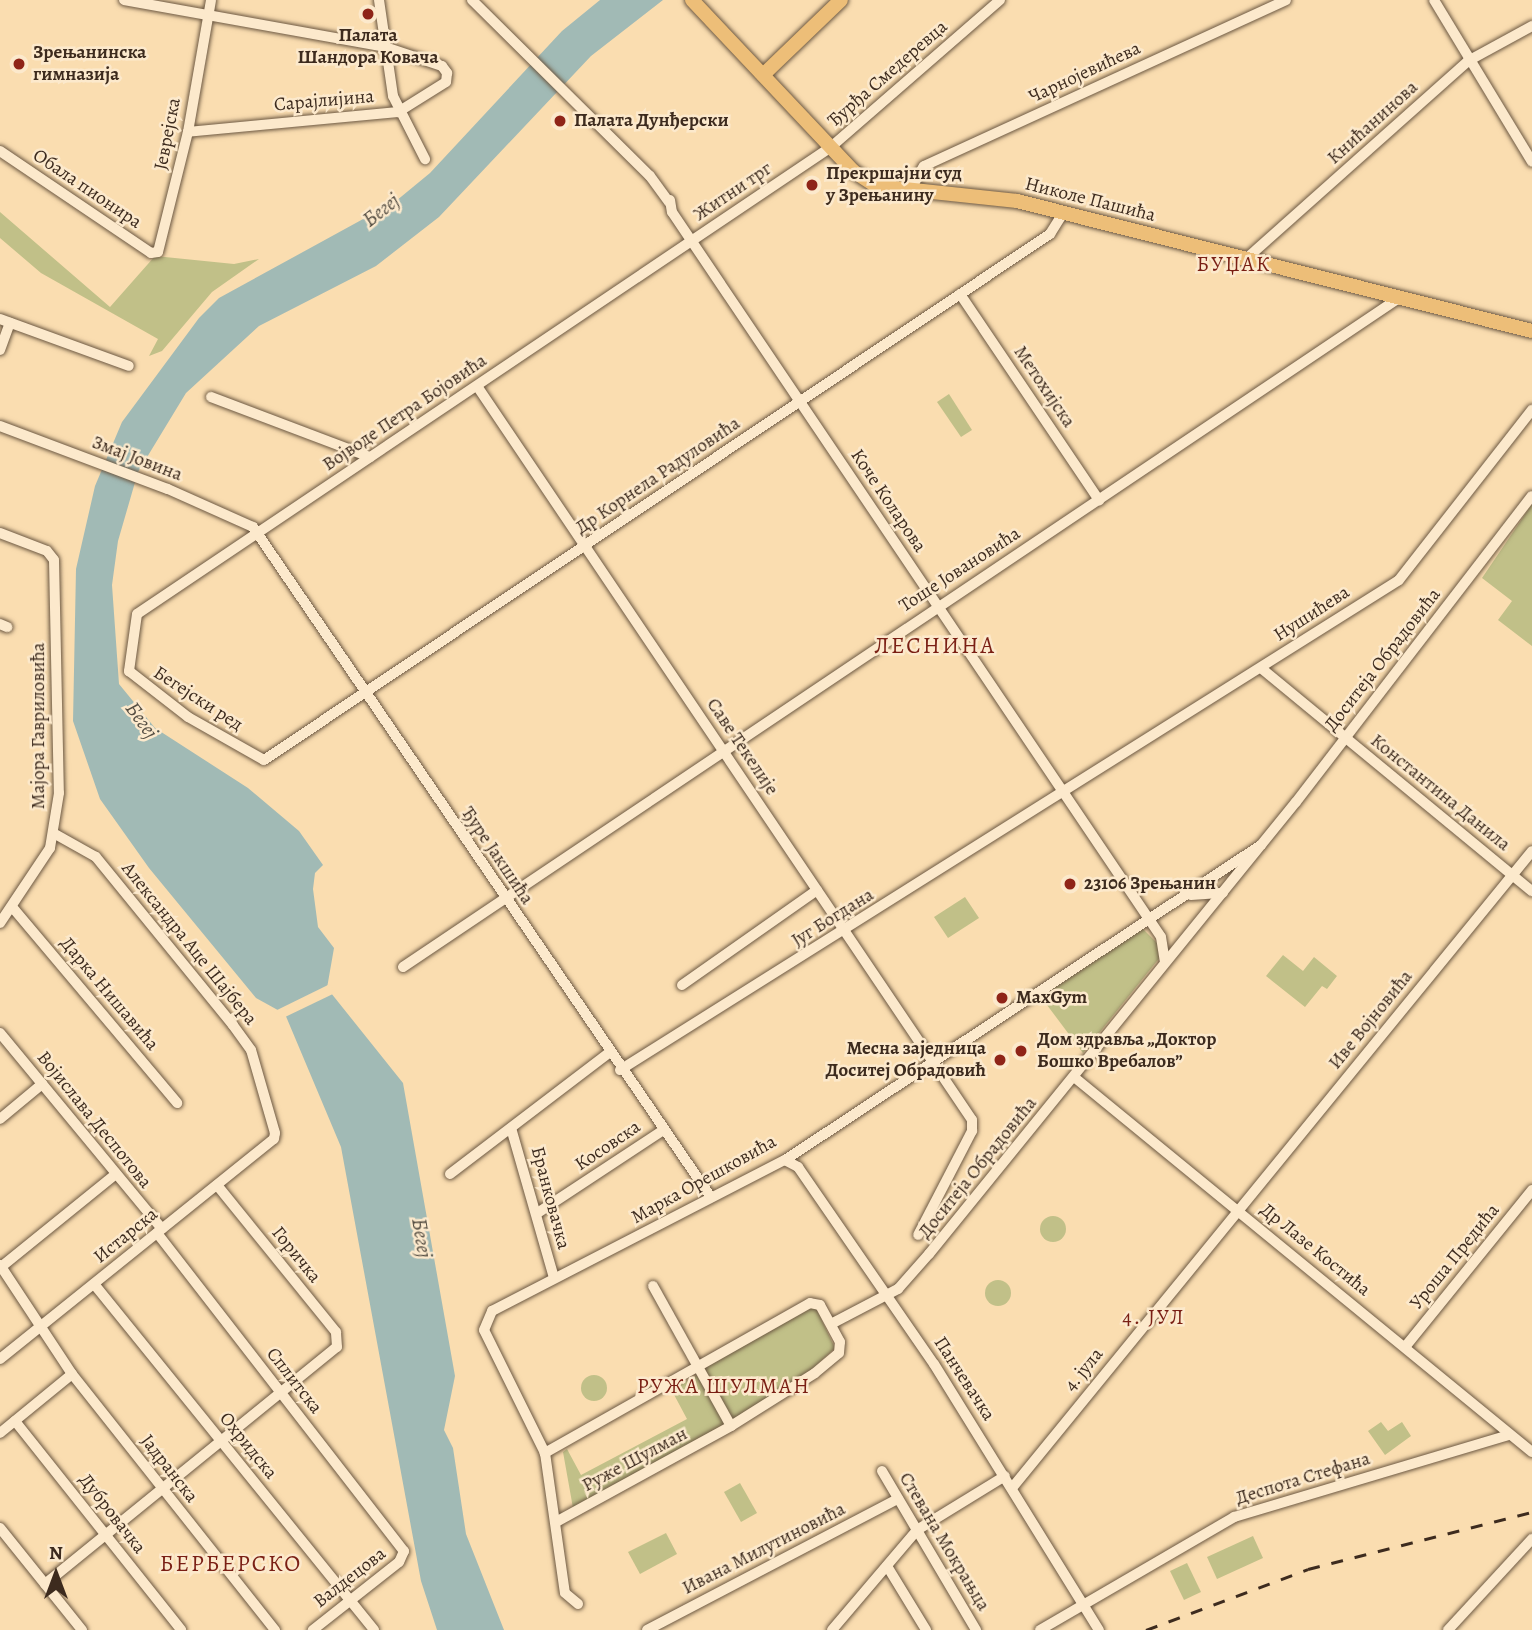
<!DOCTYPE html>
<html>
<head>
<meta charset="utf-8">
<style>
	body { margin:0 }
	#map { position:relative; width:1532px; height:1630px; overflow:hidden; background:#faddb0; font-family:Alegreya,serif }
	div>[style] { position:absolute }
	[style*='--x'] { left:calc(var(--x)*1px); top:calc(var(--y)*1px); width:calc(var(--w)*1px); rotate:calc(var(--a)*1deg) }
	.green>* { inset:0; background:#c1c088 }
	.round { border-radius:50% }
	.water>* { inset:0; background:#a1bab5 }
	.pier>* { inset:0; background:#faddb0 }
	.roads { filter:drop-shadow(0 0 2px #6c5842) drop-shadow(0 0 2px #6c5842) }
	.minor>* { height:10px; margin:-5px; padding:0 5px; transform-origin:5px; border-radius:5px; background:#fce9cc }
	.major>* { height:14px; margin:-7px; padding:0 7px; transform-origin:7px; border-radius:7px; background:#edbe78 }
	.rail>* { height:2.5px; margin-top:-1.25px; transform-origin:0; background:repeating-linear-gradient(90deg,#3d2b1e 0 12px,transparent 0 24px) }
	.dots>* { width:19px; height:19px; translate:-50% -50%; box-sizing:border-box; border:4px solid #fce9cc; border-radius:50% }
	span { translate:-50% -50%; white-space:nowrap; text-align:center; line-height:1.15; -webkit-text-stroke:5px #fce9cc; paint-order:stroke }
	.poi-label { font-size:19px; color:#3d2b1e; font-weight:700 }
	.left { translate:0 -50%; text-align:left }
	.right { translate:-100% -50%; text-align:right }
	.street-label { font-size:19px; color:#3d2b1e }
	.water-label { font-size:21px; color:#564f44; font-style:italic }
	.neighbourhood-label { font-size:21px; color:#7a1f14; letter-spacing:2px }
	.quarter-label { font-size:23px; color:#7a1f14; letter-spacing:2px }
	.north { position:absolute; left:21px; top:1539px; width:70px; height:70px; -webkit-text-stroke:5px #fce9cc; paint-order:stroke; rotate:0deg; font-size:19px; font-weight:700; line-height:28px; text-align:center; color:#3d2b1e }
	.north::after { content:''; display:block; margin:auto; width:24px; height:32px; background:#3d2b1e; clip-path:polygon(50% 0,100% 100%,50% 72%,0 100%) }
</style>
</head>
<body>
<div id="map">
	<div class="green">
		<div style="clip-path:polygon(0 212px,110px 307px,155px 256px,234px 264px,259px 259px,212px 292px,162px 351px,149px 356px,158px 339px,41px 273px,0 238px)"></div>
		<div style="clip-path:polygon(949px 394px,972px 430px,961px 437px,937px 402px)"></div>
		<div style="clip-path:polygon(1532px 504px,1532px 646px,1498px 620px,1512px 601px,1482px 578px)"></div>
		<div style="clip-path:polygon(965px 897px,979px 918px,948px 938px,934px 917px)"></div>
		<div style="clip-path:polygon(1143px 929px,1159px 945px,1161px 956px,1083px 1053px,1041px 997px)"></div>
		<div style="clip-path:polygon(1283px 955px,1303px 971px,1314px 957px,1337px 976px,1327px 989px,1322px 986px,1305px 1007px,1266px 976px)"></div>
		<div class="round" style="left:1040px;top:1216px;width:26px;height:26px"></div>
		<div class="round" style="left:985px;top:1280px;width:26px;height:26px"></div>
		<div style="clip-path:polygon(815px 1306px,835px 1348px,811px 1370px,732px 1422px,704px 1368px)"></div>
		<div style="clip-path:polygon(701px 1373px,729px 1426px,573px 1508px,563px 1452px,567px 1449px,581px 1475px,687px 1419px,671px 1389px)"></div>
		<div class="round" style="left:581px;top:1375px;width:26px;height:26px"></div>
		<div style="clip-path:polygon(1381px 1422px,1388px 1431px,1402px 1422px,1411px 1436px,1385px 1455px,1368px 1431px)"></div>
		<div style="clip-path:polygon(740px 1483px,757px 1513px,741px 1522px,724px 1492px)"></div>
		<div style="clip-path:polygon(666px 1533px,677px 1554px,640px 1574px,628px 1552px)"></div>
		<div style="clip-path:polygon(1253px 1536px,1263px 1558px,1217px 1579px,1207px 1557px)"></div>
		<div style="clip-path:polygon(1187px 1563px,1201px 1592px,1184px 1600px,1170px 1571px)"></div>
	</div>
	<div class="water">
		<div style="clip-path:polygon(600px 0,663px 0,591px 56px,439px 217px,376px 266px,259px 326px,186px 393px,138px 472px,118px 541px,112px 585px,119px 684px,155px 728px,248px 788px,299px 831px,323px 865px,315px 873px,313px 889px,318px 927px,334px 948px,327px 988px,403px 1083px,455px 1376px,444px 1430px,453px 1448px,466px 1534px,504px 1630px,437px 1630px,421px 1581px,341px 1147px,285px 1014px,256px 998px,149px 868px,100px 799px,73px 721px,76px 569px,95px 486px,122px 422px,199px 318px,219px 298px,396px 201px,430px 173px,562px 31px)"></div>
	</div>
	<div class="pier">
		<div style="clip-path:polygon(330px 984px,335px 993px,283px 1018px,273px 1012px)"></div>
	</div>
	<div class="roads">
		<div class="minor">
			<div style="--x:124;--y:0;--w:265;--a:10.2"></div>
			<div style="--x:385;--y:47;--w:60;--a:18.4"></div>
			<div style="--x:442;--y:66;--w:9;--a:54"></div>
			<div style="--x:447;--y:73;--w:9;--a:96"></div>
			<div style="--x:446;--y:82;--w:57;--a:148"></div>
			<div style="--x:398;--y:112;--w:211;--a:174.6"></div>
			<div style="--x:379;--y:0;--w:97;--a:81.7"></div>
			<div style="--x:393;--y:96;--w:71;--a:63.1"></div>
			<div style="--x:472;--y:0;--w:250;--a:44.7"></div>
			<div style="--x:650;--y:176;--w:32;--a:54"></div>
			<div style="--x:1000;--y:0;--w:224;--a:139"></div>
			<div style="--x:831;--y:147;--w:836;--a:146.06"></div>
			<div style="--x:137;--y:614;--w:58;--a:98"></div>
			<div style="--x:129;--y:671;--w:75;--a:37.9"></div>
			<div style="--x:188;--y:717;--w:87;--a:29.5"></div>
			<div style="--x:264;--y:760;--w:946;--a:-33.79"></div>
			<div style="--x:1050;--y:234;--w:25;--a:-58"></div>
			<div style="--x:1434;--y:0;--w:189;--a:58.8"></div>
			<div style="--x:0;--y:151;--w:182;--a:34"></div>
			<div style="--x:151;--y:253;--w:7;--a:-8"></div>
			<div style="--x:158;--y:252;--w:124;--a:-76"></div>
			<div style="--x:188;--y:132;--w:134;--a:-80.1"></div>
			<div style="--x:911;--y:189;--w:26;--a:-61"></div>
			<div style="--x:924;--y:166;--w:398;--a:-24.6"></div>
			<div style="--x:670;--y:200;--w:12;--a:81"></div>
			<div style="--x:672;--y:212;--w:874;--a:56"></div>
			<div style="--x:1161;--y:937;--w:24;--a:81"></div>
			<div style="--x:1246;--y:259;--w:297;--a:-41.7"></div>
			<div style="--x:1468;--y:61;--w:73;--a:-28.7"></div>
			<div style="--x:960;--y:294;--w:249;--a:56"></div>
			<div style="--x:0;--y:319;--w:137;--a:20"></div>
			<div style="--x:0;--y:350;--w:29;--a:-70"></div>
			<div style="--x:477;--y:386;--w:885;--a:56"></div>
			<div style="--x:972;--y:1120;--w:11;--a:90"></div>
			<div style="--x:972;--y:1131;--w:117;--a:117.4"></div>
			<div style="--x:211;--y:397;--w:170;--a:20.7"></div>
			<div style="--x:0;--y:426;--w:179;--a:20.6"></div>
			<div style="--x:168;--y:489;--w:93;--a:24.1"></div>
			<div style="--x:253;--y:527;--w:810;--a:55.66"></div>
			<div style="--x:0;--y:533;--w:50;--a:21"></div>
			<div style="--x:47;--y:551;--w:11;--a:52"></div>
			<div style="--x:54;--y:560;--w:233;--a:88.8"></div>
			<div style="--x:59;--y:793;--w:56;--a:99.3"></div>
			<div style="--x:50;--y:848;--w:90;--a:123.7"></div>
			<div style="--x:0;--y:624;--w:8;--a:23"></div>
			<div style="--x:1261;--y:668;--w:351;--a:39.5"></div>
			<div style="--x:1191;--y:895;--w:32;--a:-4"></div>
			<div style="--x:13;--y:908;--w:255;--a:49.9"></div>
			<div style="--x:403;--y:967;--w:1200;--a:-33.89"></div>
			<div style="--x:682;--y:985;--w:165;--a:-35.1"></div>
			<div style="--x:0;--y:1033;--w:254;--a:50.4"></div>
			<div style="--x:620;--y:1070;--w:920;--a:-32.17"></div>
			<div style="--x:1399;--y:580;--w:216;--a:-52"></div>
			<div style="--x:1074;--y:1077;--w:592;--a:39.31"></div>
			<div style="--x:0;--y:1119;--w:55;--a:-39.8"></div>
			<div style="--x:511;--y:1128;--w:156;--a:74"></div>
			<div style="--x:785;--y:1160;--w:15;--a:28"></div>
			<div style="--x:798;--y:1167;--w:239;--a:55.4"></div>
			<div style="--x:934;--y:1364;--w:313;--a:58.2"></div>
			<div style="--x:450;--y:1174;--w:200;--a:-37.3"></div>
			<div style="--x:539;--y:1212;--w:147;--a:-33.4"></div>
			<div style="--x:157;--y:1233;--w:403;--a:52.2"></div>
			<div style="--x:404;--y:1551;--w:12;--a:114"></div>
			<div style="--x:399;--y:1562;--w:110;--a:141.7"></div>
			<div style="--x:0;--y:1265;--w:131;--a:56.6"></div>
			<div style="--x:72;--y:1374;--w:327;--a:51.6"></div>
			<div style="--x:1;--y:1267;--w:148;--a:-39"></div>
			<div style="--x:94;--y:1284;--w:445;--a:51"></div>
			<div style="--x:653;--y:1286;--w:160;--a:60.9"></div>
			<div style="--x:831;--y:1324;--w:76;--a:-27.6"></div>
			<div style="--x:898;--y:1289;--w:47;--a:-48.5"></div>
			<div style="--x:929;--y:1254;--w:582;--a:-50.93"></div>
			<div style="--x:1296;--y:802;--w:386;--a:-52.4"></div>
			<div style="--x:1405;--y:1347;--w:202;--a:-51"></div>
			<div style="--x:0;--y:1359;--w:351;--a:-38.8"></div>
			<div style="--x:274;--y:1139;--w:6;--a:-81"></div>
			<div style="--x:275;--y:1133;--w:86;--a:-106.1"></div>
			<div style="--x:251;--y:1050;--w:31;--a:-126"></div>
			<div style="--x:233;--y:1025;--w:217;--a:-129.2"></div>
			<div style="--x:96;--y:857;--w:47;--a:-150.7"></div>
			<div style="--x:15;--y:1421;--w:267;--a:51.5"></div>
			<div style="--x:0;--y:1433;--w:93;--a:-39.3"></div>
			<div style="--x:545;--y:1453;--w:141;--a:81.9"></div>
			<div style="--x:565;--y:1593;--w:17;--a:40"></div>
			<div style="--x:882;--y:1471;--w:185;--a:59.4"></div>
			<div style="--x:1012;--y:1488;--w:822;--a:-50.77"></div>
			<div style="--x:556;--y:1522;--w:200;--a:-28.7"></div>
			<div style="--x:731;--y:1426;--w:99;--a:-32.2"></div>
			<div style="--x:815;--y:1373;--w:31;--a:-40"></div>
			<div style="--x:839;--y:1353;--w:11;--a:-85"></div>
			<div style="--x:840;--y:1342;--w:42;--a:-118.4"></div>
			<div style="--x:820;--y:1305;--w:10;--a:-169"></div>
			<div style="--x:810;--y:1303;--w:305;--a:150.5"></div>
			<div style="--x:545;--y:1453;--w:137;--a:-116.4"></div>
			<div style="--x:484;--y:1330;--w:21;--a:-67"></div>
			<div style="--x:492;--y:1311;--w:330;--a:-27.3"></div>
			<div style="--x:785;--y:1160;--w:571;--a:-33.5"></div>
			<div style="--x:0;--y:1528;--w:131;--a:51.2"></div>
			<div style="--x:887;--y:1566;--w:75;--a:58.6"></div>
			<div style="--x:45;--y:1584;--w:376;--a:-39.1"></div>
			<div style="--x:337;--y:1347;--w:15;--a:-94"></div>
			<div style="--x:336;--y:1332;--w:189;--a:-129"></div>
			<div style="--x:647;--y:1630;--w:283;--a:-27.6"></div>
			<div style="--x:832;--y:1630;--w:131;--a:-49.6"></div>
			<div style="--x:917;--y:1530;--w:103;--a:-31.5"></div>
			<div style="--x:1040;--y:1630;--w:225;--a:-30.2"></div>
			<div style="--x:1234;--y:1517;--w:287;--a:-16.6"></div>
			<div style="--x:1448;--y:1630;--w:124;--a:-47.3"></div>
		</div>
		<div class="major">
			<div style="--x:692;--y:0;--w:235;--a:46.7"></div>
			<div style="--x:853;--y:171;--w:27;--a:33"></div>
			<div style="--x:876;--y:186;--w:142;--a:6.1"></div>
			<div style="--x:1017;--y:201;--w:531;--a:14.17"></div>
			<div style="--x:763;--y:75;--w:108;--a:-43.9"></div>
		</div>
	</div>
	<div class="rail">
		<div style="--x:1146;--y:1630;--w:173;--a:-20.6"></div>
		<div style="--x:1308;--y:1569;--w:231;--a:-14.3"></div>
	</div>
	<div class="dots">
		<div style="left:368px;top:14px;background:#8f2418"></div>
		<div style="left:19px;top:64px;background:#8f2418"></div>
		<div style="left:560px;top:121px;background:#8f2418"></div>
		<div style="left:812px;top:185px;background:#8f2418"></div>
		<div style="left:1070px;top:884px;background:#8f2418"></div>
		<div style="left:1002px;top:998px;background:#8f2418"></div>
		<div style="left:1021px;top:1051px;background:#8f2418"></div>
		<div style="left:1000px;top:1060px;background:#8f2418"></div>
	</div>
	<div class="poi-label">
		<span style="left:368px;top:47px">Палата<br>Шандора Ковача</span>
		<span class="left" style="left:33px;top:64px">Зрењанинска<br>гимназија</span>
		<span class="left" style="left:574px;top:121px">Палата Дунђерски</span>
		<span class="left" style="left:826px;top:185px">Прекршајни суд<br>у Зрењанину</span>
		<span class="left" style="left:1084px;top:884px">23106 Зрењанин</span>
		<span class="left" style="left:1016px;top:998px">MaxGym</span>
		<span class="left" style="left:1037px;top:1051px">Дом здравља „Доктор<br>Бошко Вребалов”</span>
		<span class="right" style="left:986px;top:1060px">Месна заједница<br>Доситеј Обрадовић</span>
	</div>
	<div class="street-label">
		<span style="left:1085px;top:73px;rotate:-25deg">Чарнојевићева</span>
		<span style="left:888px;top:74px;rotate:-41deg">Ђурђа Смедеревца</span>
		<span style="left:324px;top:101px;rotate:-5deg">Сарајлијина</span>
		<span style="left:1373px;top:123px;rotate:-42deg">Книћанинова</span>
		<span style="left:168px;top:134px;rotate:-79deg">Јеврејска</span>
		<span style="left:87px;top:189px;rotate:34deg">Обала пионира</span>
		<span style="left:733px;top:192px;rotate:-34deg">Житни трг</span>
		<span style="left:1090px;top:200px;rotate:14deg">Николе Пашића</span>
		<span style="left:1044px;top:387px;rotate:56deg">Метохијска</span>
		<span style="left:405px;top:413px;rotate:-34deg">Војводе Петра Бојовића</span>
		<span style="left:137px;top:459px;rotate:21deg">Змај Јовина</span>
		<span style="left:658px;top:476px;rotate:-34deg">Др Корнела Радуловића</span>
		<span style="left:888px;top:501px;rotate:56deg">Коче Коларова</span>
		<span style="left:960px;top:570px;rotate:-33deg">Тоше Јовановића</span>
		<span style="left:1312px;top:614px;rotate:-33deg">Нушићева</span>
		<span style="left:1383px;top:660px;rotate:-52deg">Доситеја Обрадовића</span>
		<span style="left:198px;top:699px;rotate:33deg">Бегејски ред</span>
		<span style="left:39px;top:726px;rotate:-90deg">Мајора Гавриловића</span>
		<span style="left:742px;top:747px;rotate:56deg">Саве Текелије</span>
		<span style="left:1440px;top:793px;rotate:39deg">Константина Данила</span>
		<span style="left:497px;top:856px;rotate:56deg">Ђуре Јакшића</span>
		<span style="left:833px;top:918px;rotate:-32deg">Југ Богдана</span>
		<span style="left:189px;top:944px;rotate:51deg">Александра Аце Шајбера</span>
		<span style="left:109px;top:994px;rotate:50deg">Дарка Нишавића</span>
		<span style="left:1371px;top:1020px;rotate:-51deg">Иве Војновића</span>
		<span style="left:94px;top:1120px;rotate:51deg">Војислава Деспотова</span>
		<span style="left:608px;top:1146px;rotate:-34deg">Косовска</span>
		<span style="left:978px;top:1168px;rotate:-51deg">Доситеја Обрадовића</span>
		<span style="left:704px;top:1180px;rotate:-29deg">Марка Орешковића</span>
		<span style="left:550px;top:1198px;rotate:75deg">Бранковачка</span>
		<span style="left:126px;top:1236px;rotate:-39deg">Истарска</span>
		<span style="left:1315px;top:1250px;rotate:39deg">Др Лазе Костића</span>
		<span style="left:296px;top:1255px;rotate:51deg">Горичка</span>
		<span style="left:1455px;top:1257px;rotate:-51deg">Уроша Предића</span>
		<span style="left:1084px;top:1370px;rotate:-51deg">4. јула</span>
		<span style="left:964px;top:1379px;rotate:57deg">Панчевачка</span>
		<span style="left:294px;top:1381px;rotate:52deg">Сплитска</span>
		<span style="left:248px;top:1446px;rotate:51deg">Охридска</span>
		<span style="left:635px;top:1460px;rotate:-28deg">Руже Шулман</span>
		<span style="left:169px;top:1469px;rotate:52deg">Јадранска</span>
		<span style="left:1303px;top:1479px;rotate:-17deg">Деспота Стефана</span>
		<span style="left:112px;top:1514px;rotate:52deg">Дубровачка</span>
		<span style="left:944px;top:1542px;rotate:59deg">Стевана Мокрањца</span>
		<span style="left:764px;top:1549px;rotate:-27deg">Ивана Милутиновића</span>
		<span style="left:350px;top:1578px;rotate:-38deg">Валдецова</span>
	</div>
	<div class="water-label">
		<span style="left:381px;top:210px;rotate:-38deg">Бегеј</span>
		<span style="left:142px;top:720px;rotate:54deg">Бегеј</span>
		<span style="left:422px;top:1238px;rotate:81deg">Бегеј</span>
	</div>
	<div class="neighbourhood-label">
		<span style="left:1234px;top:264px">БУЏАК</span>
		<span style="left:1154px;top:1317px">4. ЈУЛ</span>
		<span style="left:724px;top:1386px">РУЖА ШУЛМАН</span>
	</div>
	<div class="quarter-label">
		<span style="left:935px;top:646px">ЛЕСНИНА</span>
		<span style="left:231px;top:1564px">БЕРБЕРСКО</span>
	</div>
	<div class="north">N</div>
</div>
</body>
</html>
